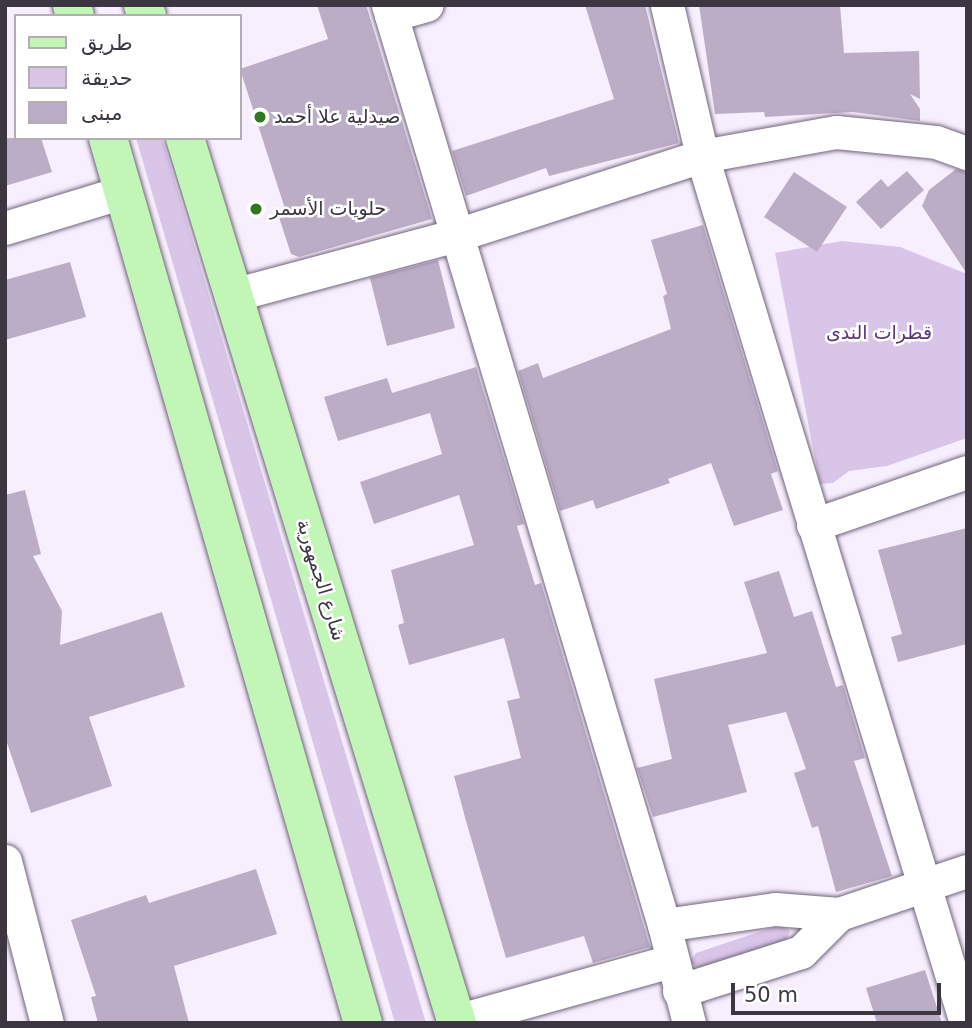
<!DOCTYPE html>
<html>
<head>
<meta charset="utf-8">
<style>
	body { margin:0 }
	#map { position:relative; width:972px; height:1028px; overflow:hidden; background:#f7eefe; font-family:"DejaVu Sans",Vazirmatn,sans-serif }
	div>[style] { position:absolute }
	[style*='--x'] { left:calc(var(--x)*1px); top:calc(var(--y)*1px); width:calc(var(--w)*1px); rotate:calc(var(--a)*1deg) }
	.green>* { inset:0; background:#d9c5e8 }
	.building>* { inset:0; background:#bcadc7 }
	.roads { filter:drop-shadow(0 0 2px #71647b) drop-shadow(0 0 2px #71647b) }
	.street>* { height:33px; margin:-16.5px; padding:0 16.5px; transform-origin:16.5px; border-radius:16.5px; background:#fff }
	.primary>* { height:38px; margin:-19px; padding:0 19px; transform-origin:19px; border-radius:19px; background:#c2f6b7 }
	.dots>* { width:19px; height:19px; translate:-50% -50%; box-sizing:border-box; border:4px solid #fff; border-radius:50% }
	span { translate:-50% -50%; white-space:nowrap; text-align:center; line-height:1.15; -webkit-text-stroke:5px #fff; paint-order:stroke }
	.poi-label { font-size:19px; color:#3c3641 }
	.left { translate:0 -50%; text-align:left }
	.park-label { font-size:19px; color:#5d3476 }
	.street-label { font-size:19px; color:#3c3641 }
	.frame { position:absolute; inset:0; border:7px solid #3c3641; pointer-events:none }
	.legend { position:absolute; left:14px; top:14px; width:228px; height:126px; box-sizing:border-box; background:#fff; border:2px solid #b1afb3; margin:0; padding:9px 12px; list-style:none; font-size:21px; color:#3c3641 }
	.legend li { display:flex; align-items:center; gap:14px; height:35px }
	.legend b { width:35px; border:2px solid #b1afb3 }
	.scale { position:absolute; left:731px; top:983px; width:210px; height:32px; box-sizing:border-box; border:4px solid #3c3641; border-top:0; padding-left:9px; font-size:21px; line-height:24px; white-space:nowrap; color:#3c3641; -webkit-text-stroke:5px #fff; paint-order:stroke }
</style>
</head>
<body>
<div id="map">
	<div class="green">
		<div style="clip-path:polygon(136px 138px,162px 138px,426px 1023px,395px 1023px)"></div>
		<div style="clip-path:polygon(842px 241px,900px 247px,967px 274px,967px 438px,887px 466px,849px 471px,833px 483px,820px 484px,775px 253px)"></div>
		<div style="clip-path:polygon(780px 925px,790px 931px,786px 941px,698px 968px,690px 962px,696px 953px)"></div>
	</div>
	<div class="building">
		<div style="clip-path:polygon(317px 5px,366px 5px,432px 219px,299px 257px,291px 254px,278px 214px,286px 212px,240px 69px,328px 39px)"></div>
		<div style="clip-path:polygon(585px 5px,645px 5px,679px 143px,549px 176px,546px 168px,466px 196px,452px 151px,614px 99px)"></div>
		<div style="clip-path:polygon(699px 5px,840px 5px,844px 53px,919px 51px,920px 99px,910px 94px,920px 109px,920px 121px,853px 112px,765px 117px,764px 112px,715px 114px)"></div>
		<div style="clip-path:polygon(5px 138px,41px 138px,52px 172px,5px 186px)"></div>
		<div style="clip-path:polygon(956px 169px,967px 172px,967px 274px,922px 206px,929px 190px)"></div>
		<div style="clip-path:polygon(907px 171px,924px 190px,881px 229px,856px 202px,881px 179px,888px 187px)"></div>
		<div style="clip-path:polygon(794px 172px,847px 207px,817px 252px,764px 217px)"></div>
		<div style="clip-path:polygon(703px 225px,778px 471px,771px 474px,783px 510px,734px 526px,711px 463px,668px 479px,670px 483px,596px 509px,593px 500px,560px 511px,518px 371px,538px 363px,543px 378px,671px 329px,663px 296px,667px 294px,651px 240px)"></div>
		<div style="clip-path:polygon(438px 260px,455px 328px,387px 346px,370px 278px)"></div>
		<div style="clip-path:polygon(70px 262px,86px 317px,5px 340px,5px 280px)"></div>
		<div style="clip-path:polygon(476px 367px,524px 524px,517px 526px,535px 585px,541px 583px,650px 947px,593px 963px,584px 936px,506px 958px,466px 821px,454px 776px,521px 758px,507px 701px,520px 698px,504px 638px,409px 665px,398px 625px,404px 623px,391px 570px,474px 545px,459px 495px,374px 524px,360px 482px,442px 454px,430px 413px,338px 441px,324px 397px,387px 378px,392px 393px)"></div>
		<div style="clip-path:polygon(25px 490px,41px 554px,33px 556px,62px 611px,60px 645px,162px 612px,185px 687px,89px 717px,112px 786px,31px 813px,5px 737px,5px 495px)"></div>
		<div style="clip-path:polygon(967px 528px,967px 644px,898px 662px,891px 637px,902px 634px,878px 550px)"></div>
		<div style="clip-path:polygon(779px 571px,794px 617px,812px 611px,836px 687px,843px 685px,865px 758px,854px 761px,892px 876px,836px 892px,818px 826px,812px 828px,794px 773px,806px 769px,786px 712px,728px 725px,747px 792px,653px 817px,637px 768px,672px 759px,654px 679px,767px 653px,744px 582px)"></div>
		<div style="clip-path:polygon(256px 869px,277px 934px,174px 966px,189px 1023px,98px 1023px,91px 997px,96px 996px,71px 920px,146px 895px,149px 903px)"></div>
		<div style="clip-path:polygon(925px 970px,942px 1023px,877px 1023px,866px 988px)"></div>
	</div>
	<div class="roads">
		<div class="street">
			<div style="--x:388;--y:5;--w:961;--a:73.3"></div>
			<div style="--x:664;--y:925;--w:101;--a:75.7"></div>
			<div style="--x:667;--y:5;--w:155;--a:76.9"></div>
			<div style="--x:702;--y:156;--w:906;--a:73.06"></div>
			<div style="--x:391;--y:15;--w:37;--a:-16"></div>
			<div style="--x:5;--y:228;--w:123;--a:-17"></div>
			<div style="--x:233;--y:295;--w:232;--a:-15"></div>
			<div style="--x:457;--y:235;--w:257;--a:-17.9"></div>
			<div style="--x:702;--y:156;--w:136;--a:-10.2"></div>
			<div style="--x:836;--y:132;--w:100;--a:5.7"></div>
			<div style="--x:936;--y:142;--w:33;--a:20"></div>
			<div style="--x:813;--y:525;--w:163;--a:-19"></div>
			<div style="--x:5;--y:861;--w:167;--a:75.5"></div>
			<div style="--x:664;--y:925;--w:112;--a:-8.2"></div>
			<div style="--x:775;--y:909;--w:64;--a:4.5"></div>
			<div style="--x:839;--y:914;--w:135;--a:-18.6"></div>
			<div style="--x:679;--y:991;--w:128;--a:-17.7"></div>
			<div style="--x:801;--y:952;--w:54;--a:-45"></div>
			<div style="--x:456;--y:1021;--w:223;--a:-15.6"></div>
		</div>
		<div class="primary">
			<div style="--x:72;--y:5;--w:11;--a:75"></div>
			<div style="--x:143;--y:5;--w:12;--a:70"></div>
			<div style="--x:108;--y:138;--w:921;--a:73.93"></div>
			<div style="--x:185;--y:138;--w:926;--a:72.92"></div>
		</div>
	</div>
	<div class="dots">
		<div style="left:260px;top:117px;background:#30781d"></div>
		<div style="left:256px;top:209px;background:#30781d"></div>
	</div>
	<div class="poi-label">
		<span class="left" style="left:274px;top:117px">صيدلية علا أحمد</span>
		<span class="left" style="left:270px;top:209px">حلويات الأسمر</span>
	</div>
	<div class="park-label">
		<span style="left:879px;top:333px">قطرات الندى</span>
	</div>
	<div class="street-label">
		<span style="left:321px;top:580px;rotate:73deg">شارع الجمهورية</span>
	</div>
	<div class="frame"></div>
	<ul class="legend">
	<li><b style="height:9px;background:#c2f6b7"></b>طريق</li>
	<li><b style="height:19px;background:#d9c5e8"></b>حديقة</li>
	<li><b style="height:19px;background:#bcadc7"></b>مبنى</li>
	</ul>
	<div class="scale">50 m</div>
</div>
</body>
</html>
